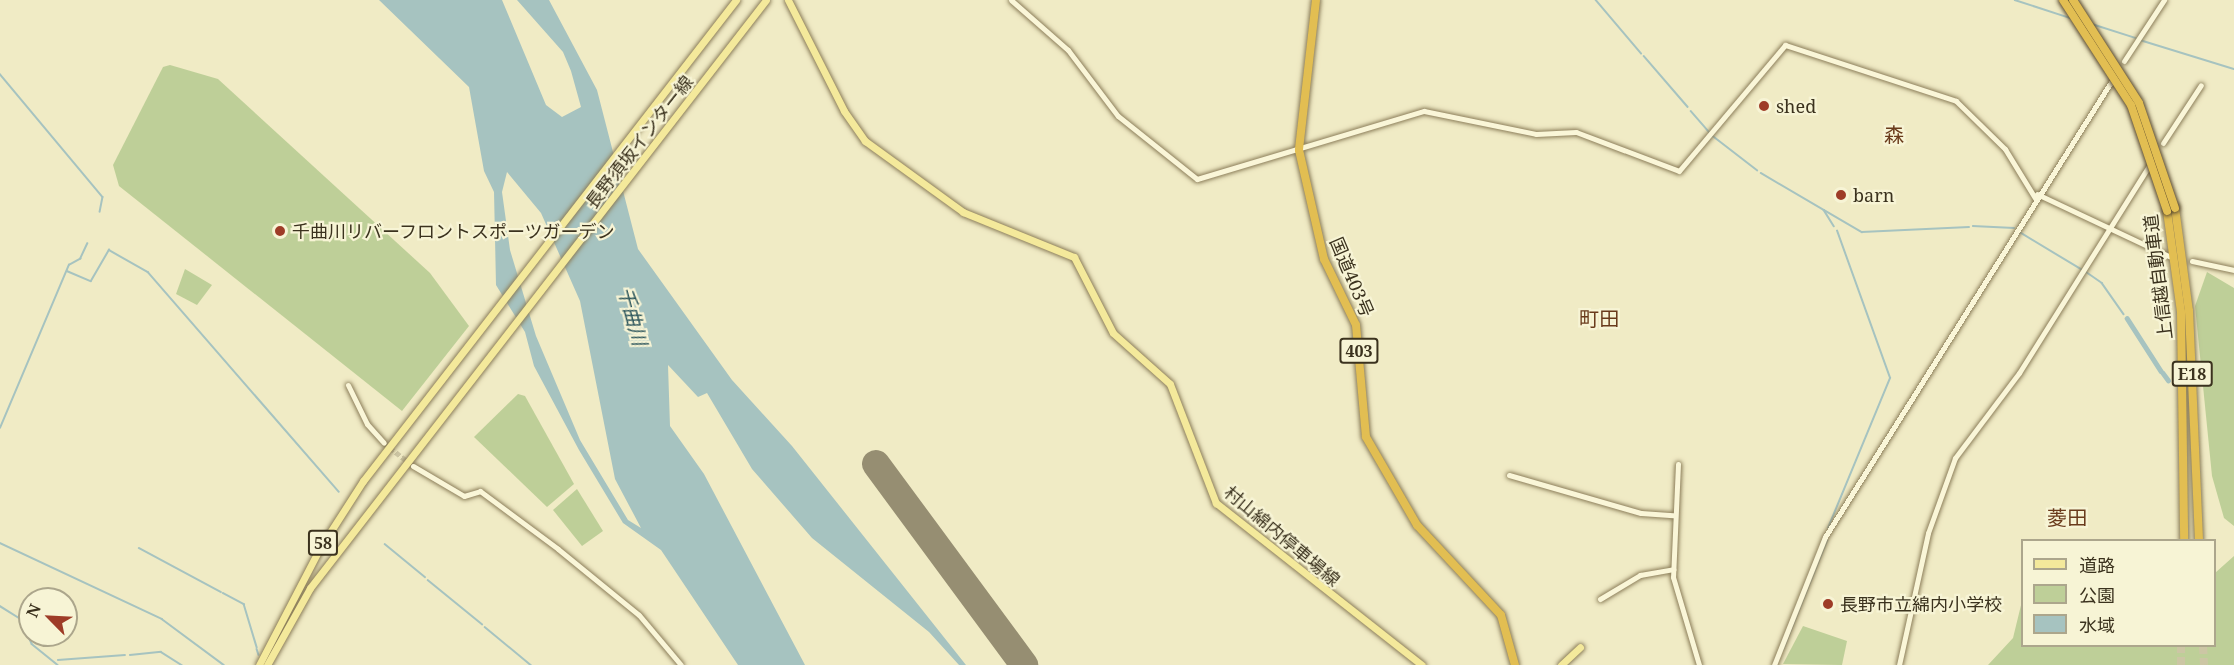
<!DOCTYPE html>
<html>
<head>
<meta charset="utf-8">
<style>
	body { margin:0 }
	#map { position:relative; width:2234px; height:665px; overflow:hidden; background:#f0ebc5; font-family:"Noto Serif","Noto Sans JP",serif }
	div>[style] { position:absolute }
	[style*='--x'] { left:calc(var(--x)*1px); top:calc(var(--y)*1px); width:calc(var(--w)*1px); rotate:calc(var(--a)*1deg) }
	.green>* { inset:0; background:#becf98 }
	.water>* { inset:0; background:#a6c3c0 }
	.stream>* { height:1.5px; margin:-0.75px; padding:0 0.75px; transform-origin:0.75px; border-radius:0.75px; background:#a6c3c0 }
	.canal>* { height:4.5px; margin:-2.25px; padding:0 2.25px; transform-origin:2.25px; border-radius:2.25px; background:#a6c3c0 }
	.runway>* { height:28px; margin:-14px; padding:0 14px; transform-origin:14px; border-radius:14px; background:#968e72 }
	.minor-tunnel>* { height:5px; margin-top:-2.5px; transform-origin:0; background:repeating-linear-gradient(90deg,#ccc6a4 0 5px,transparent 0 7.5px) }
	.highway-tunnel>* { height:8px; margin-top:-4px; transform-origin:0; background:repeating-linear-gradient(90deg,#ccc6a4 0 8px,transparent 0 12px) }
	.roads { filter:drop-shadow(0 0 2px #8c7e5a) drop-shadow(0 0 2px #8c7e5a) }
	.minor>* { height:5px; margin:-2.5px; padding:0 2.5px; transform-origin:2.5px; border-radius:2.5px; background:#faf6d8 }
	.major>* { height:7px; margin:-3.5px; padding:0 3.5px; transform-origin:3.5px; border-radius:3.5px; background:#f4e99b }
	.highway>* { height:8px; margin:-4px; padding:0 4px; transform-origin:4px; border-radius:4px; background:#e2be52 }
	.bridges { filter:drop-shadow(0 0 2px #5a4a2e) drop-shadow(0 0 2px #5a4a2e) }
	.highway-bridge>* { height:8px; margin:-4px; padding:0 4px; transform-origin:4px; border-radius:4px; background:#e2be52 }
	.dots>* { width:16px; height:16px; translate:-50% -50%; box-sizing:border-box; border:3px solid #f7f4d5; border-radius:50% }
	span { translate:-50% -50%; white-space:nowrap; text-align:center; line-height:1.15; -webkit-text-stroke:4.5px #f7f4d5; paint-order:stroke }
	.shield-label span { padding:2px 4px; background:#f7f4d5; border:2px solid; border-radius:4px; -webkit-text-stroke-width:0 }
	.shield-label { font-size:16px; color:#3b321e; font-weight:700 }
	.poi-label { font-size:18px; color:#3b321e }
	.left { translate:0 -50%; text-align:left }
	.street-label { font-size:18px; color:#3b321e }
	.neighbourhood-label { font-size:20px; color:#6a3b1c }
	.water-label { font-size:20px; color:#2d565c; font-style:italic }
	.legend { position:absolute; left:2021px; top:539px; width:195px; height:108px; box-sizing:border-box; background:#f7f4d5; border:2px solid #aca68c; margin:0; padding:8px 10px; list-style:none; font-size:18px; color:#3b321e }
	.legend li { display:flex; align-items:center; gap:12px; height:30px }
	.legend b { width:30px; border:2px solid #aca68c }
	.north { position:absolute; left:18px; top:587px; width:60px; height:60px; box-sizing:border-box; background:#f7f4d5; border:2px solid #aca68c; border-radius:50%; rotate:294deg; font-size:16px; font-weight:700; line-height:24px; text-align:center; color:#3b321e }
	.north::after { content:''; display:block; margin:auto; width:21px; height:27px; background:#9e3c27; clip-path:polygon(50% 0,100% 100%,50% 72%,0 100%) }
</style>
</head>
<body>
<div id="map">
	<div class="green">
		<div style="clip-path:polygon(170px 65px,218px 79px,430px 273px,469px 326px,402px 411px,119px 186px,113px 165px,163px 67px)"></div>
		<div style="clip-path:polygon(185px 269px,212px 285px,197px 305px,176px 294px)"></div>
		<div style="clip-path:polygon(2207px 272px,2234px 288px,2234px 526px,2224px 518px,2212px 476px,2195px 306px)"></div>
		<div style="clip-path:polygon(518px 394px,525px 396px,574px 484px,547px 507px,474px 437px)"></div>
		<div style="clip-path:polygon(577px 489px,603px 531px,582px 546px,553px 510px)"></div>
		<div style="clip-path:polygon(2234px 556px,2234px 665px,1988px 665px,2013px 638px,2022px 601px,2022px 646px,2214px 646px,2215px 573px)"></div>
		<div style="clip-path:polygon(1803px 626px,1847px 641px,1842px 665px,1783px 664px)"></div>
	</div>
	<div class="water">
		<div style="clip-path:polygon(evenodd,379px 0,502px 0,546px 105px,562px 117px,581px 107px,571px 71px,563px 52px,517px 0,549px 0,597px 90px,638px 249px,732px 380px,792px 446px,966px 665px,959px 665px,929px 632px,812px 538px,752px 469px,707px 393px,698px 397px,668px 365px,670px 426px,704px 474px,805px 665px,738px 665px,661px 550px,623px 523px,579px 450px,534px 366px,525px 332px,496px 285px,494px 192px,484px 171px,469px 87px,379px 0,507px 172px,541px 213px,580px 301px,615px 479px,641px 528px,628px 520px,580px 440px,536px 336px,510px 250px,502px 192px,507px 172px)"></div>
	</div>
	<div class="stream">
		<div style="--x:1596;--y:0;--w:70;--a:49.7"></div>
		<div style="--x:2015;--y:0;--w:58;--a:18.1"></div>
		<div style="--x:2092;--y:24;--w:46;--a:17.7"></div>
		<div style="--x:2140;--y:40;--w:98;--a:17.1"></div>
		<div style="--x:1644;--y:56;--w:67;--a:49.2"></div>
		<div style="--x:0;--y:74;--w:160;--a:50.1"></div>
		<div style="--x:103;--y:197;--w:15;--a:101"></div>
		<div style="--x:1691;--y:111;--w:28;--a:49"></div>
		<div style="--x:1713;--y:136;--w:56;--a:37.7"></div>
		<div style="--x:1761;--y:173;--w:73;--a:30.4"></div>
		<div style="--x:1824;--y:210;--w:19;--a:58"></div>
		<div style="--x:1824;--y:210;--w:44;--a:30.1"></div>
		<div style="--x:1862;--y:232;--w:107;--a:-2.7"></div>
		<div style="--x:1973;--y:226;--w:41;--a:2.8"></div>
		<div style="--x:2018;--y:231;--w:74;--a:31.1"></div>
		<div style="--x:67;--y:271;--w:26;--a:23"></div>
		<div style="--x:91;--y:281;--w:36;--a:-60"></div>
		<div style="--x:109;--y:250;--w:45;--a:29.4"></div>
		<div style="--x:148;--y:272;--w:291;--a:49"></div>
		<div style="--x:2085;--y:271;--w:21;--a:35"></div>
		<div style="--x:2102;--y:283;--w:38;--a:55"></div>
		<div style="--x:0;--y:428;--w:177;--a:-67.1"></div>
		<div style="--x:69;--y:265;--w:13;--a:-29"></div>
		<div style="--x:80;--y:259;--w:17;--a:-65"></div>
		<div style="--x:1828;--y:528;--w:162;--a:-67.5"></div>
		<div style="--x:1890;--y:378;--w:156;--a:-109.8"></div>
		<div style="--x:0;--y:543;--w:179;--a:25.1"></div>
		<div style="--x:162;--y:619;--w:77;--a:36.6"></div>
		<div style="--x:385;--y:544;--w:52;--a:39.5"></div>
		<div style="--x:139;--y:548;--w:93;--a:28.2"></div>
		<div style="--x:428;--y:580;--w:70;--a:39.2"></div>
		<div style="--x:223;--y:593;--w:24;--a:28"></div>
		<div style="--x:244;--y:604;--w:45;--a:73.2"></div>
		<div style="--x:0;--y:606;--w:25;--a:32"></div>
		<div style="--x:21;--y:619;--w:27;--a:66"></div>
		<div style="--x:32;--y:644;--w:33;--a:39"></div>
		<div style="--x:485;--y:627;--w:60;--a:39.6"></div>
		<div style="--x:257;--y:649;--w:6;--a:72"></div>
		<div style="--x:1783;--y:650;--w:118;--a:-68"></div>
		<div style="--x:130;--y:655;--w:31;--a:-6"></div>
		<div style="--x:161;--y:652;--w:25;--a:32"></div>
		<div style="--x:58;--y:660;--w:67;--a:-4.3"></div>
	</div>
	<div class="canal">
		<div style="--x:2127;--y:318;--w:63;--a:57.3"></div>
		<div style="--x:2163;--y:373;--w:9;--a:54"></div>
	</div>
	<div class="runway">
		<div style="--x:876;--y:464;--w:250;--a:53.6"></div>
	</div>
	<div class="minor-tunnel">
		<div style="--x:384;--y:443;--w:34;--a:38"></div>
	</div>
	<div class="highway-tunnel">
		<div style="--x:2203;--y:646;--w:19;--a:87"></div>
		<div style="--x:2181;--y:665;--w:19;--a:-90"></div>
	</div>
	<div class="roads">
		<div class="minor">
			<div style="--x:1011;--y:0;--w:76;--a:41.3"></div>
			<div style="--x:1068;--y:50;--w:83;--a:52.9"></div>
			<div style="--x:1118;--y:116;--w:101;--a:38.6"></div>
			<div style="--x:1197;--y:179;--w:237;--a:-16.7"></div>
			<div style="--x:1424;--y:111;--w:114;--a:11.6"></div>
			<div style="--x:1536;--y:134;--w:40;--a:-2.9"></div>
			<div style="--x:1576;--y:132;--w:110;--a:20.7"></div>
			<div style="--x:1679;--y:171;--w:165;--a:-49.9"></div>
			<div style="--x:1785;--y:45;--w:180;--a:18.1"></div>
			<div style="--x:1956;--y:101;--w:69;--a:44.4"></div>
			<div style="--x:2005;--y:149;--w:57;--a:58.5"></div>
			<div style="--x:2124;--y:61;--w:73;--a:-56.7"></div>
			<div style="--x:2163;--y:143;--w:69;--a:-56.8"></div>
			<div style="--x:2037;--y:194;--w:146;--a:25.2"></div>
			<div style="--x:2192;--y:261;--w:43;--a:12.1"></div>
			<div style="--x:348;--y:385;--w:43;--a:64"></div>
			<div style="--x:367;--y:424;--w:25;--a:48"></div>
			<div style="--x:1678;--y:464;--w:113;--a:92.5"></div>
			<div style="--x:1673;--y:577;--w:92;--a:73.5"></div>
			<div style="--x:413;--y:466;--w:59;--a:30.5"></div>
			<div style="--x:464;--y:496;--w:17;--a:-17"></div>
			<div style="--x:480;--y:491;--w:97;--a:36.6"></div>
			<div style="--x:558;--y:549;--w:104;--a:39.2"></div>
			<div style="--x:639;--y:615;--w:65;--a:50"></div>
			<div style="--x:1509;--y:475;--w:137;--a:16.1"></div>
			<div style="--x:1641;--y:513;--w:32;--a:4"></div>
			<div style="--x:1600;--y:599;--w:47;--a:-31"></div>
			<div style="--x:1640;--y:575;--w:34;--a:-10"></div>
			<div style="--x:1774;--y:665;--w:138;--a:-68.3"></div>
			<div style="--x:1825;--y:537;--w:537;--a:-57.85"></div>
			<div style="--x:1899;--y:665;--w:135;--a:-77.6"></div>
			<div style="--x:1928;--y:533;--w:80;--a:-70.2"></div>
			<div style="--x:1955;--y:458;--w:106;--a:-53"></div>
			<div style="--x:2019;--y:373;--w:243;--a:-57.9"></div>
		</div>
		<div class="major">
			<div style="--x:788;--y:0;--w:124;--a:63.2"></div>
			<div style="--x:844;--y:111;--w:37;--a:55"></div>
			<div style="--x:865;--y:141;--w:121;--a:35.9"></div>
			<div style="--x:963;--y:212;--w:120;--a:22.1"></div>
			<div style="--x:1074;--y:257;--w:85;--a:62.8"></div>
			<div style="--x:1113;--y:333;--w:76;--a:41.8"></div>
			<div style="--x:1170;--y:384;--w:128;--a:68.9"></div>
			<div style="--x:1216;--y:503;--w:262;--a:38.2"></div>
			<div style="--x:259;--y:665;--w:132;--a:-62.5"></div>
			<div style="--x:320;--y:548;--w:80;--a:-57.3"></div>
			<div style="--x:363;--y:481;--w:609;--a:-52.21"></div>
			<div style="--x:267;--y:665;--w:88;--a:-60.8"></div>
			<div style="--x:310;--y:588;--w:744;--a:-52.21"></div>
			<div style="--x:1561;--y:665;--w:26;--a:-43"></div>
		</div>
		<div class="highway">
			<div style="--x:1316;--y:0;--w:151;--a:96.5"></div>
			<div style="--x:1299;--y:150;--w:112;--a:77.1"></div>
			<div style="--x:1324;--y:259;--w:73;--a:64.1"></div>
			<div style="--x:1356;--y:325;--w:112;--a:84.9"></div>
			<div style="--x:1366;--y:437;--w:102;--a:59.9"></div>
			<div style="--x:1417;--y:525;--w:123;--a:47"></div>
			<div style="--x:1501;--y:615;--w:52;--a:74.4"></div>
			<div style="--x:2175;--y:208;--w:104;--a:82.3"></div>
			<div style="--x:2189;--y:311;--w:229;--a:87.5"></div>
			<div style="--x:2167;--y:211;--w:102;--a:82.1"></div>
			<div style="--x:2181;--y:312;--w:228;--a:89.2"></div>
		</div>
	</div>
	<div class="bridges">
		<div class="highway-bridge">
			<div style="--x:2063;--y:0;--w:125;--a:57.1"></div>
			<div style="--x:2131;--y:105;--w:112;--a:71.2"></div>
			<div style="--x:2073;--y:0;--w:122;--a:57.3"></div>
			<div style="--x:2139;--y:103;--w:111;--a:71.1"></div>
		</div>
	</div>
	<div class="dots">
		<div style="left:1764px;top:106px;background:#9e3c27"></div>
		<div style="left:1841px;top:195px;background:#9e3c27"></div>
		<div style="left:280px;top:231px;background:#9e3c27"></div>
		<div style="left:1828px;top:604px;background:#9e3c27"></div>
	</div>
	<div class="shield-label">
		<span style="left:1359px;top:351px">403</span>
		<span style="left:2192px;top:374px">E18</span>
		<span style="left:323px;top:543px">58</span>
	</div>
	<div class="poi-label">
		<span class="left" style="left:1776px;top:106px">shed</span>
		<span class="left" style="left:1853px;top:195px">barn</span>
		<span class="left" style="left:292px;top:231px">千曲川リバーフロントスポーツガーデン</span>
		<span class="left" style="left:1840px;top:604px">長野市立綿内小学校</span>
	</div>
	<div class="street-label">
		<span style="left:639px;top:142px;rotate:-52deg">長野須坂インター線</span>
		<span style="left:1352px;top:277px;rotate:67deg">国道403号</span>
		<span style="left:2158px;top:277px;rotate:-97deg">上信越自動車道</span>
		<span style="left:1282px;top:536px;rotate:40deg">村山綿内停車場線</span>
	</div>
	<div class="neighbourhood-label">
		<span style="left:1894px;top:134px">森</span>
		<span style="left:1599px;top:318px">町田</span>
		<span style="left:2067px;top:517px">菱田</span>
	</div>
	<div class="water-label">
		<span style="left:633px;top:316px;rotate:75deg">千曲川</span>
	</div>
	<ul class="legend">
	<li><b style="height:8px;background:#f4e99b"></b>道路</li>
	<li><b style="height:16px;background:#becf98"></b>公園</li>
	<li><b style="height:16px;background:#a6c3c0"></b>水域</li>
	</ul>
	<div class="north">N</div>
</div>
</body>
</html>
